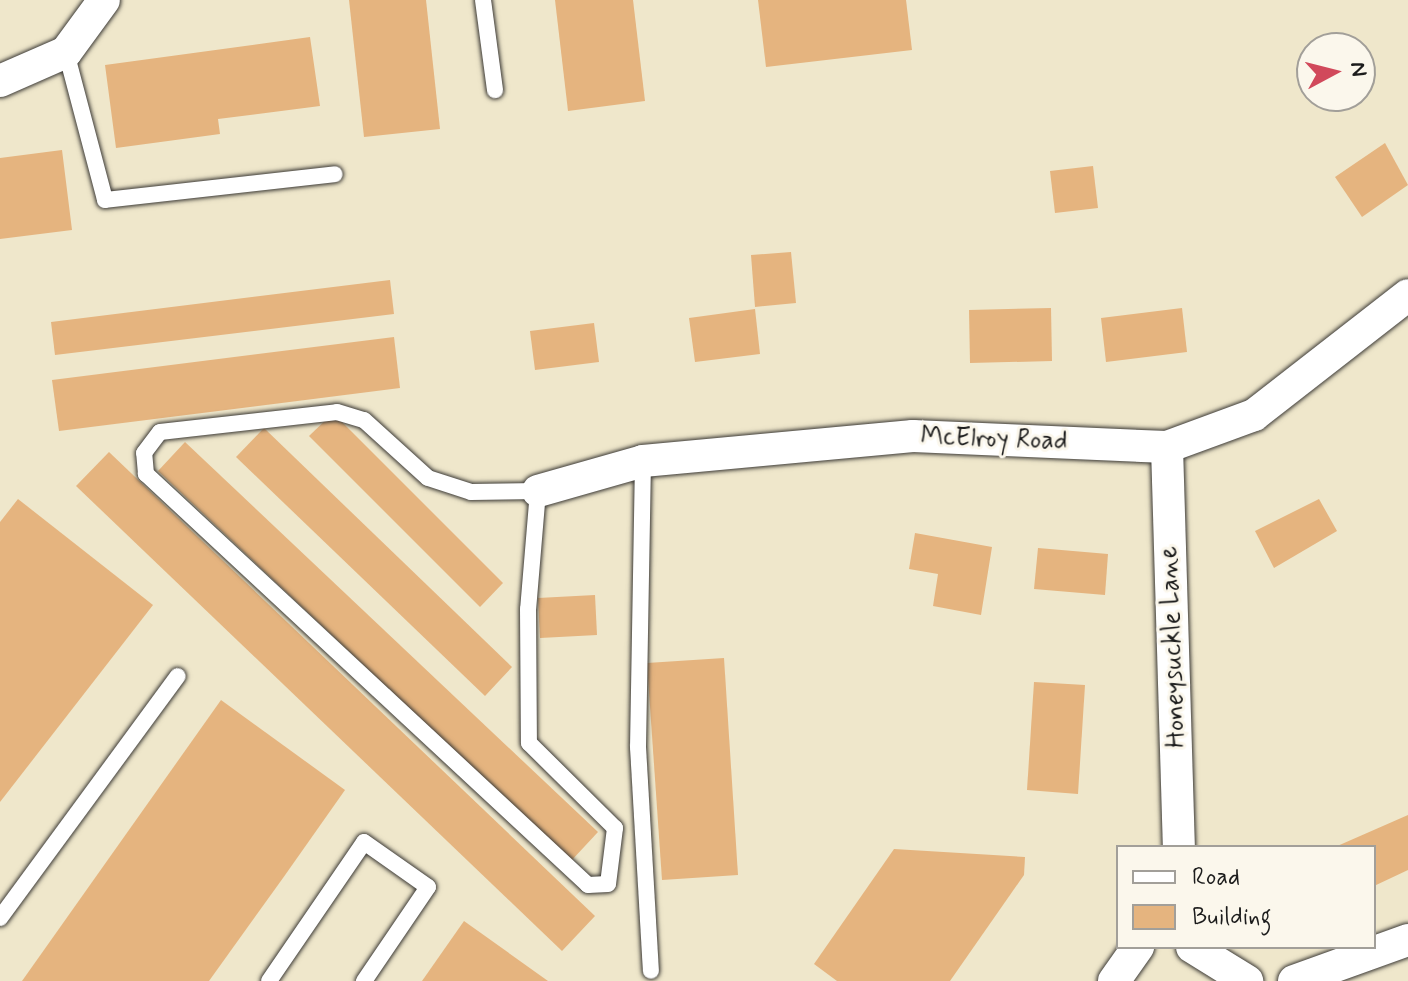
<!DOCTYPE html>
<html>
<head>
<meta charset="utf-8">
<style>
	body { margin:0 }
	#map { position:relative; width:1408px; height:981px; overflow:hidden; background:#efe7cb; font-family:Mynerve,sans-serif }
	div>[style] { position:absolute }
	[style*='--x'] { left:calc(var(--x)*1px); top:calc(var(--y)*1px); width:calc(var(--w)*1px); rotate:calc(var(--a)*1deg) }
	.building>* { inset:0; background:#e5b47f }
	.roads { filter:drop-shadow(0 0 2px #3c3a36) drop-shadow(0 0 2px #3c3a36) }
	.lane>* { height:16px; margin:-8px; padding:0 8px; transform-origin:8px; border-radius:8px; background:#fff }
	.street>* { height:32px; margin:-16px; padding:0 16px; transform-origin:16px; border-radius:16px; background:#fff }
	span { translate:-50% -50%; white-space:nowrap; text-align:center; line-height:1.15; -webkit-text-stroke:6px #fbf7ec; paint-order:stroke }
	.street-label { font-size:26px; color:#1c1c1c }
	.legend { position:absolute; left:1116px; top:845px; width:260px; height:104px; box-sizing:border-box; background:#fbf7ec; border:2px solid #a29f99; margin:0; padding:10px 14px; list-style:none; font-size:24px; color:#1c1c1c }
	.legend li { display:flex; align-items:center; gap:16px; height:40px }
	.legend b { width:40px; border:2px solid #a29f99 }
	.north { position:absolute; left:1296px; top:32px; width:80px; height:80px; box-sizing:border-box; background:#fbf7ec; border:2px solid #a29f99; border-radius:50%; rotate:83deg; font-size:22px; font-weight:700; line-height:32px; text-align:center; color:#1c1c1c }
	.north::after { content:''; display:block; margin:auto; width:28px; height:36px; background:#d1495b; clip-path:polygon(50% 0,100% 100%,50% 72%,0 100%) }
</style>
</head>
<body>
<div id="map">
	<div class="building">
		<div style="clip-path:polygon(349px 0,426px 0,440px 129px,364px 137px)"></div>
		<div style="clip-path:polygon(555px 0,633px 0,645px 101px,568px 111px)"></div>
		<div style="clip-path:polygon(758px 0,906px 0,912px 50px,766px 67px)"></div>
		<div style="clip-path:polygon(310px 37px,320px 106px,218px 119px,220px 134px,116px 148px,105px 65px)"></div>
		<div style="clip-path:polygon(1385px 143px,1408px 185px,1362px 217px,1335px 177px)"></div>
		<div style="clip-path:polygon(62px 150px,72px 230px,0 239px,0 158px)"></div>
		<div style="clip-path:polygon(1093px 166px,1098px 208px,1055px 213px,1050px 171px)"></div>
		<div style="clip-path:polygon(791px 252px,796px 303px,755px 307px,751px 255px)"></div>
		<div style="clip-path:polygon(390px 280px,394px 314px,55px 355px,51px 322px)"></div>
		<div style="clip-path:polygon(1051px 308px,1052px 361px,970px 363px,969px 310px)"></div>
		<div style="clip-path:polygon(1182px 308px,1187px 352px,1106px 362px,1101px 318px)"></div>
		<div style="clip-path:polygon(755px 309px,760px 354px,695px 362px,689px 318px)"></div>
		<div style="clip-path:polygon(594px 323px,599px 362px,535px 370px,530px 331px)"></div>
		<div style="clip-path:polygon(394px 337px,400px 388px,59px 431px,52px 380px)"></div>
		<div style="clip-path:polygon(333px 413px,503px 583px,480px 607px,309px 436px)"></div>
		<div style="clip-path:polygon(264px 428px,512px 667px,485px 696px,236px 457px)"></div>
		<div style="clip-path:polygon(185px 442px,598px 832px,571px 861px,158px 471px)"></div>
		<div style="clip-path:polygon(109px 452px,595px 916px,562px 951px,76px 486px)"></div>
		<div style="clip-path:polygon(18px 499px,153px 605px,0 802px,0 522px)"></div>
		<div style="clip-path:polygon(1319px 499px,1337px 531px,1274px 568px,1255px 531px)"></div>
		<div style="clip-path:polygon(915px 533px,992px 547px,981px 615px,933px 606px,938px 574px,909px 569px)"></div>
		<div style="clip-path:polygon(1038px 548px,1108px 554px,1105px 595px,1034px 589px)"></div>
		<div style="clip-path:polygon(595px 595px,597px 635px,540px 638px,538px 598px)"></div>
		<div style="clip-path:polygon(724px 658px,738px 875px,662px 880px,647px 663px)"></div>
		<div style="clip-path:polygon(1034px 682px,1085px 685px,1078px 794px,1027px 790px)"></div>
		<div style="clip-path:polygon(221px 700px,345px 790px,283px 878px,209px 981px,22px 981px)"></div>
		<div style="clip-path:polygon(1408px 815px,1408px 870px,1374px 886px,1374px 847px,1335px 847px)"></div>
		<div style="clip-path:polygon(894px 849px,1025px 857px,1024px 875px,950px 981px,837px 981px,814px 964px)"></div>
		<div style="clip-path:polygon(464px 921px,548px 981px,422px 981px)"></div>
	</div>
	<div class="roads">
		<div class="lane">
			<div style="--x:483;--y:0;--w:91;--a:82.4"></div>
			<div style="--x:66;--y:52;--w:153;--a:75.2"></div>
			<div style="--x:105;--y:200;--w:231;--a:-6.4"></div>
			<div style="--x:337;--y:412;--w:28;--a:17"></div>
			<div style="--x:364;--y:420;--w:86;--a:42.2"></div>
			<div style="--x:428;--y:478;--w:45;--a:18"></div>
			<div style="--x:471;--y:492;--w:67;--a:-0.9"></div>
			<div style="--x:538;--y:491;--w:118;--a:94.8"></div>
			<div style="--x:528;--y:609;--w:134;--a:89.6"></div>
			<div style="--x:529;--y:743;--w:121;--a:44.7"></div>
			<div style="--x:615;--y:828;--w:56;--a:97.1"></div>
			<div style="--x:608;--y:884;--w:20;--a:177"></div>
			<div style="--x:588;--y:885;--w:604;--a:-137.08"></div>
			<div style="--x:146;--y:474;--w:21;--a:-95"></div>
			<div style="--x:144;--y:453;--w:26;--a:-53"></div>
			<div style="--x:160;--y:432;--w:178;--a:-6.4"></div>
			<div style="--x:643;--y:461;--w:286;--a:91"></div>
			<div style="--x:638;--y:747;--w:224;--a:86.7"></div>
			<div style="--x:0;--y:918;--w:300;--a:-53.7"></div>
			<div style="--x:269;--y:981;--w:168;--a:-55.6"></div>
			<div style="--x:364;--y:842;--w:78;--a:35.1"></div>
			<div style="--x:428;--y:887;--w:114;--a:124.2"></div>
		</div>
		<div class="street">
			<div style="--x:0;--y:81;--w:72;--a:-23.7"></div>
			<div style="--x:66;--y:52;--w:64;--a:-53.8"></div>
			<div style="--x:1167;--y:447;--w:400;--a:88.3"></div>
			<div style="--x:538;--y:491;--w:109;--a:-15.9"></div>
			<div style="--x:643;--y:461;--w:271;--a:-5.3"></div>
			<div style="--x:913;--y:436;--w:254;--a:2.5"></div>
			<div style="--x:1167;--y:447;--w:93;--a:-20.2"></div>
			<div style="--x:1254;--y:415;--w:195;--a:-37.9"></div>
			<div style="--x:1192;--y:947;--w:65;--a:31.7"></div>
			<div style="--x:1114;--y:981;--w:42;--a:-54.8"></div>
			<div style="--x:1294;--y:981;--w:121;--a:-19.8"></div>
		</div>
	</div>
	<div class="street-label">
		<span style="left:994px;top:440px;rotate:2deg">McElroy Road</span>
		<span style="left:1174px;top:647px;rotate:-92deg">Honeysuckle Lane</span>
	</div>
	<ul class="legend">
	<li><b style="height:10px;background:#fff"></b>Road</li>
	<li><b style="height:22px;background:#e5b47f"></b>Building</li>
	</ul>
	<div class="north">N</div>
</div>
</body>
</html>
